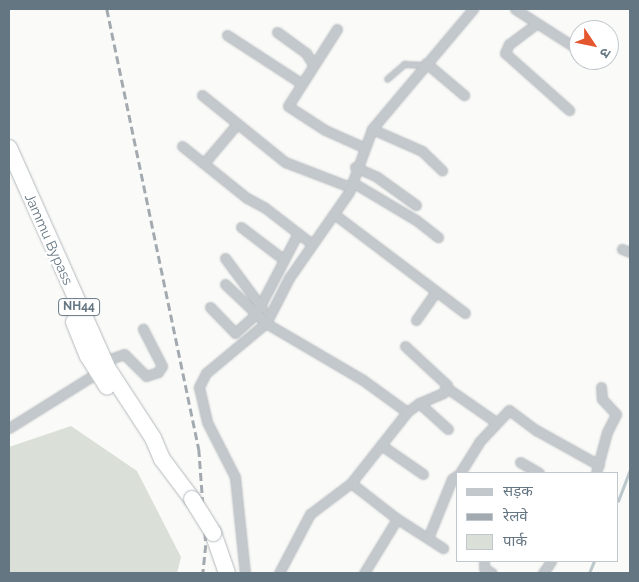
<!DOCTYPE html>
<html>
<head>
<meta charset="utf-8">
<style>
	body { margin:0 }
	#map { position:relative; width:639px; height:582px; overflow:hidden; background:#fafaf8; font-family:Raleway,"Noto Sans Devanagari",sans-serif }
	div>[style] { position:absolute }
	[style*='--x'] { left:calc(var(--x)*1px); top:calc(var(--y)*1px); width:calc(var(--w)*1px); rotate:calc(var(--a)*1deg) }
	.green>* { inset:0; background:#dadfd7 }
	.stream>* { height:2.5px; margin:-1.25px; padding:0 1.25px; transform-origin:1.25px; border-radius:1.25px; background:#bbc7cb }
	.roads { filter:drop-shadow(0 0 1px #b4b9bd) drop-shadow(0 0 1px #b4b9bd) }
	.lane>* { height:4.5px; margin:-2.25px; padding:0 2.25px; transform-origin:2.25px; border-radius:2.25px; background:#c3c8cc }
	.street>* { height:9px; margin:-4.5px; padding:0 4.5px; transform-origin:4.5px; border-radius:4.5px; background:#c3c8cc }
	.highway>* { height:16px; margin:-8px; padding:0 8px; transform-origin:8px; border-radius:8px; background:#fff }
	.rail>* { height:2.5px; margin-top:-1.25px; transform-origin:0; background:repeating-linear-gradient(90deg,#a2aab0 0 8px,transparent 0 12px) }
	.bridges { filter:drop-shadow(0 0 1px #b4b9bd) drop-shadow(0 0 1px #b4b9bd) }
	.highway-bridge>* { height:16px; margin:-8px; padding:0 8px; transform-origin:8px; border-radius:8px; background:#fff }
	span { translate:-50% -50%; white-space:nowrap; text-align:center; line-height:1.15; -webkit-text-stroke:5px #fff; paint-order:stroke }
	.shield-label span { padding:1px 4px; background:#fff; border:1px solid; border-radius:4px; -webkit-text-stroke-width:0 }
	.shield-label { font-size:12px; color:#657683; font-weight:700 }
	.street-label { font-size:14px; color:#657683 }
	.frame { position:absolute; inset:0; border:10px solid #657683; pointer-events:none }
	.legend { position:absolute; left:456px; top:472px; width:162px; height:90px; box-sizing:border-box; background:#fff; border:1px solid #c1c8cd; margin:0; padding:6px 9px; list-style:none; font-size:15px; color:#657683 }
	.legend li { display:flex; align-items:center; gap:10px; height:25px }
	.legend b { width:25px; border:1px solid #c1c8cd }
	.north { position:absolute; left:569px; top:20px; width:50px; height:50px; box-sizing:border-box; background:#fff; border:1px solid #c1c8cd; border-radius:50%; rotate:124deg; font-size:14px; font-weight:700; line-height:20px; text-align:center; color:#657683 }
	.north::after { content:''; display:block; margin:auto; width:18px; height:22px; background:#e4572e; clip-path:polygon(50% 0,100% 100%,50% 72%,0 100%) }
</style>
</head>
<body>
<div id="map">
	<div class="green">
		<div style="clip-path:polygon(71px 426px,137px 471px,181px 557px,177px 573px,9px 573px,9px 447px)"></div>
	</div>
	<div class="stream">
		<div style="--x:618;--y:501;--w:34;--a:-69"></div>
		<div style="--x:589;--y:573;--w:13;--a:-67"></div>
	</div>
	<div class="roads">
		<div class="lane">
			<div style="--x:387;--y:79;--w:23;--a:-41"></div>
			<div style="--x:404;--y:64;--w:20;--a:3"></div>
		</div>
		<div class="street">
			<div style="--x:515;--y:9;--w:76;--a:32.6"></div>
			<div style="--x:536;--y:24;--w:34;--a:143"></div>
			<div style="--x:509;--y:44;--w:10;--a:114"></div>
			<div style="--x:505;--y:53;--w:86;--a:41.7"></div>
			<div style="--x:337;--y:29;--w:91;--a:122.5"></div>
			<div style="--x:288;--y:106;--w:44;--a:33"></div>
			<div style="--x:325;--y:130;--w:42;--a:24.1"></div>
			<div style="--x:277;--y:32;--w:36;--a:36"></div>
			<div style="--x:306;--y:53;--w:13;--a:58"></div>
			<div style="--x:227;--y:35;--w:88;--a:33"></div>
			<div style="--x:426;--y:63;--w:50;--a:40.1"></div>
			<div style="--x:202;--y:95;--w:107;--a:38.9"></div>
			<div style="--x:285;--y:162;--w:70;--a:21"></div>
			<div style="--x:372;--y:129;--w:55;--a:23.7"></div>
			<div style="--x:422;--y:151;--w:28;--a:44"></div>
			<div style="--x:182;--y:146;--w:83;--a:38.7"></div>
			<div style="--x:247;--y:198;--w:19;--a:28"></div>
			<div style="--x:264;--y:207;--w:61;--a:37.6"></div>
			<div style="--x:204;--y:163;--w:51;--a:-49.8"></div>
			<div style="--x:355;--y:167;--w:24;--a:24"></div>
			<div style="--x:377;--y:177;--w:48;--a:35.7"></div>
			<div style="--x:352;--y:182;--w:74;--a:30.7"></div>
			<div style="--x:416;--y:220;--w:28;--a:38"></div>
			<div style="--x:334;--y:214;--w:164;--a:37.1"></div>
			<div style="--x:241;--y:227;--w:53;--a:37.3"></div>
			<div style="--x:622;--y:249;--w:9;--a:21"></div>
			<div style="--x:225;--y:258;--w:62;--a:53.5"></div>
			<div style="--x:225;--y:284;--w:57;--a:43.6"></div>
			<div style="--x:266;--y:323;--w:78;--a:140.2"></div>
			<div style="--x:206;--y:373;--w:16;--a:117"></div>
			<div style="--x:199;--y:387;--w:36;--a:77"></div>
			<div style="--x:207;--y:422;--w:62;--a:63"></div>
			<div style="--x:235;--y:477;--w:97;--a:84.1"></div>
			<div style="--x:260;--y:306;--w:82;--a:-62.5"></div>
			<div style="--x:210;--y:307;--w:36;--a:46"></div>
			<div style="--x:235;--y:333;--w:28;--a:-42"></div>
			<div style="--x:416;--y:320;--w:35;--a:-55"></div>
			<div style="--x:405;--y:346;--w:57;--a:42.9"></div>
			<div style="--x:447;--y:385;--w:9;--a:117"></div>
			<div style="--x:443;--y:393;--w:26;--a:157"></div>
			<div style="--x:419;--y:403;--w:15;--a:143"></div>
			<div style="--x:104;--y:361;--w:21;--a:-19"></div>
			<div style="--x:124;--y:354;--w:31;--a:45"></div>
			<div style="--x:146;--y:376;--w:13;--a:-18"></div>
			<div style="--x:158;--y:372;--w:7;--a:-56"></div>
			<div style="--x:162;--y:366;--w:42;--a:-117.2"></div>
			<div style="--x:447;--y:388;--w:60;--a:34.8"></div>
			<div style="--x:419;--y:403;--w:39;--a:42"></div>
			<div style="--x:9;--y:428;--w:104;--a:-32"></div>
			<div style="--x:381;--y:445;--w:51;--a:34.6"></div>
			<div style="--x:520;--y:462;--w:22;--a:30"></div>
			<div style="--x:460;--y:473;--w:36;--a:-58"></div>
			<div style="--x:479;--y:442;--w:44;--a:-46.8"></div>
			<div style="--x:509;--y:410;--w:34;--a:37"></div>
			<div style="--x:536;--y:430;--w:72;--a:29.1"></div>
			<div style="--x:596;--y:473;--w:42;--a:-75"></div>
			<div style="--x:607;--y:432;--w:20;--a:-63"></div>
			<div style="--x:616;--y:414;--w:21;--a:-133"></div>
			<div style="--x:602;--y:399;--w:12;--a:-95"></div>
			<div style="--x:351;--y:483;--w:57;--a:37.9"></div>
			<div style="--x:396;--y:518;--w:56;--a:32.6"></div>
			<div style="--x:428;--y:538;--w:64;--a:-67.9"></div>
			<div style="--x:452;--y:479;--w:7;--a:-34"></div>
			<div style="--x:484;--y:561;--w:7;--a:90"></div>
			<div style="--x:484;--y:568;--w:9;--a:32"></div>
			<div style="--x:279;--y:573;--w:67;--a:-62.3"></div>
			<div style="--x:310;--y:514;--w:51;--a:-37.1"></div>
			<div style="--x:351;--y:483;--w:90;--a:-51.7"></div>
			<div style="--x:407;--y:412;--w:54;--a:-144"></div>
			<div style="--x:363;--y:380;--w:113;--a:-149.6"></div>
			<div style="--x:266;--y:323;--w:51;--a:-62.9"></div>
			<div style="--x:289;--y:278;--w:105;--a:-55.1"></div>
			<div style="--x:349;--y:192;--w:67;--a:-69.9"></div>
			<div style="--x:372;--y:129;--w:157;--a:-49.9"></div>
			<div style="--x:364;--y:573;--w:63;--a:-58.6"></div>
			<div style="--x:543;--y:573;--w:14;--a:-56"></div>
		</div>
		<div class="highway">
			<div style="--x:9;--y:148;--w:242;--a:65.9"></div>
			<div style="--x:108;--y:369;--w:82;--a:56.9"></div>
			<div style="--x:153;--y:438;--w:23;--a:67"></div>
			<div style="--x:162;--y:459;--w:50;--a:53.1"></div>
			<div style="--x:74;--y:322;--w:37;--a:68"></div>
			<div style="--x:88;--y:356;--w:36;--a:58"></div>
			<div style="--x:213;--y:533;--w:42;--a:70.7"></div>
		</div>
	</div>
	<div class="rail">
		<div style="--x:107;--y:9;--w:450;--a:78.2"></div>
		<div style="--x:199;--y:449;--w:96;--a:85.8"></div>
		<div style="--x:206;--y:545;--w:28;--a:96"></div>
	</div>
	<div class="bridges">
		<div class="highway-bridge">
			<div style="--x:192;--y:499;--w:40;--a:58"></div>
		</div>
	</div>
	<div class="shield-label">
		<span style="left:79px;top:307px">NH44</span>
	</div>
	<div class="street-label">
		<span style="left:49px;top:239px;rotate:66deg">Jammu Bypass</span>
	</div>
	<div class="frame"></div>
	<ul class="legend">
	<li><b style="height:6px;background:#c3c8cc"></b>सड़क</li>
	<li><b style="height:6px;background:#a2aab0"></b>रेलवे</li>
	<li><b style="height:14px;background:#dadfd7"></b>पार्क</li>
	</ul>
	<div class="north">उ</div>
</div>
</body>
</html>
